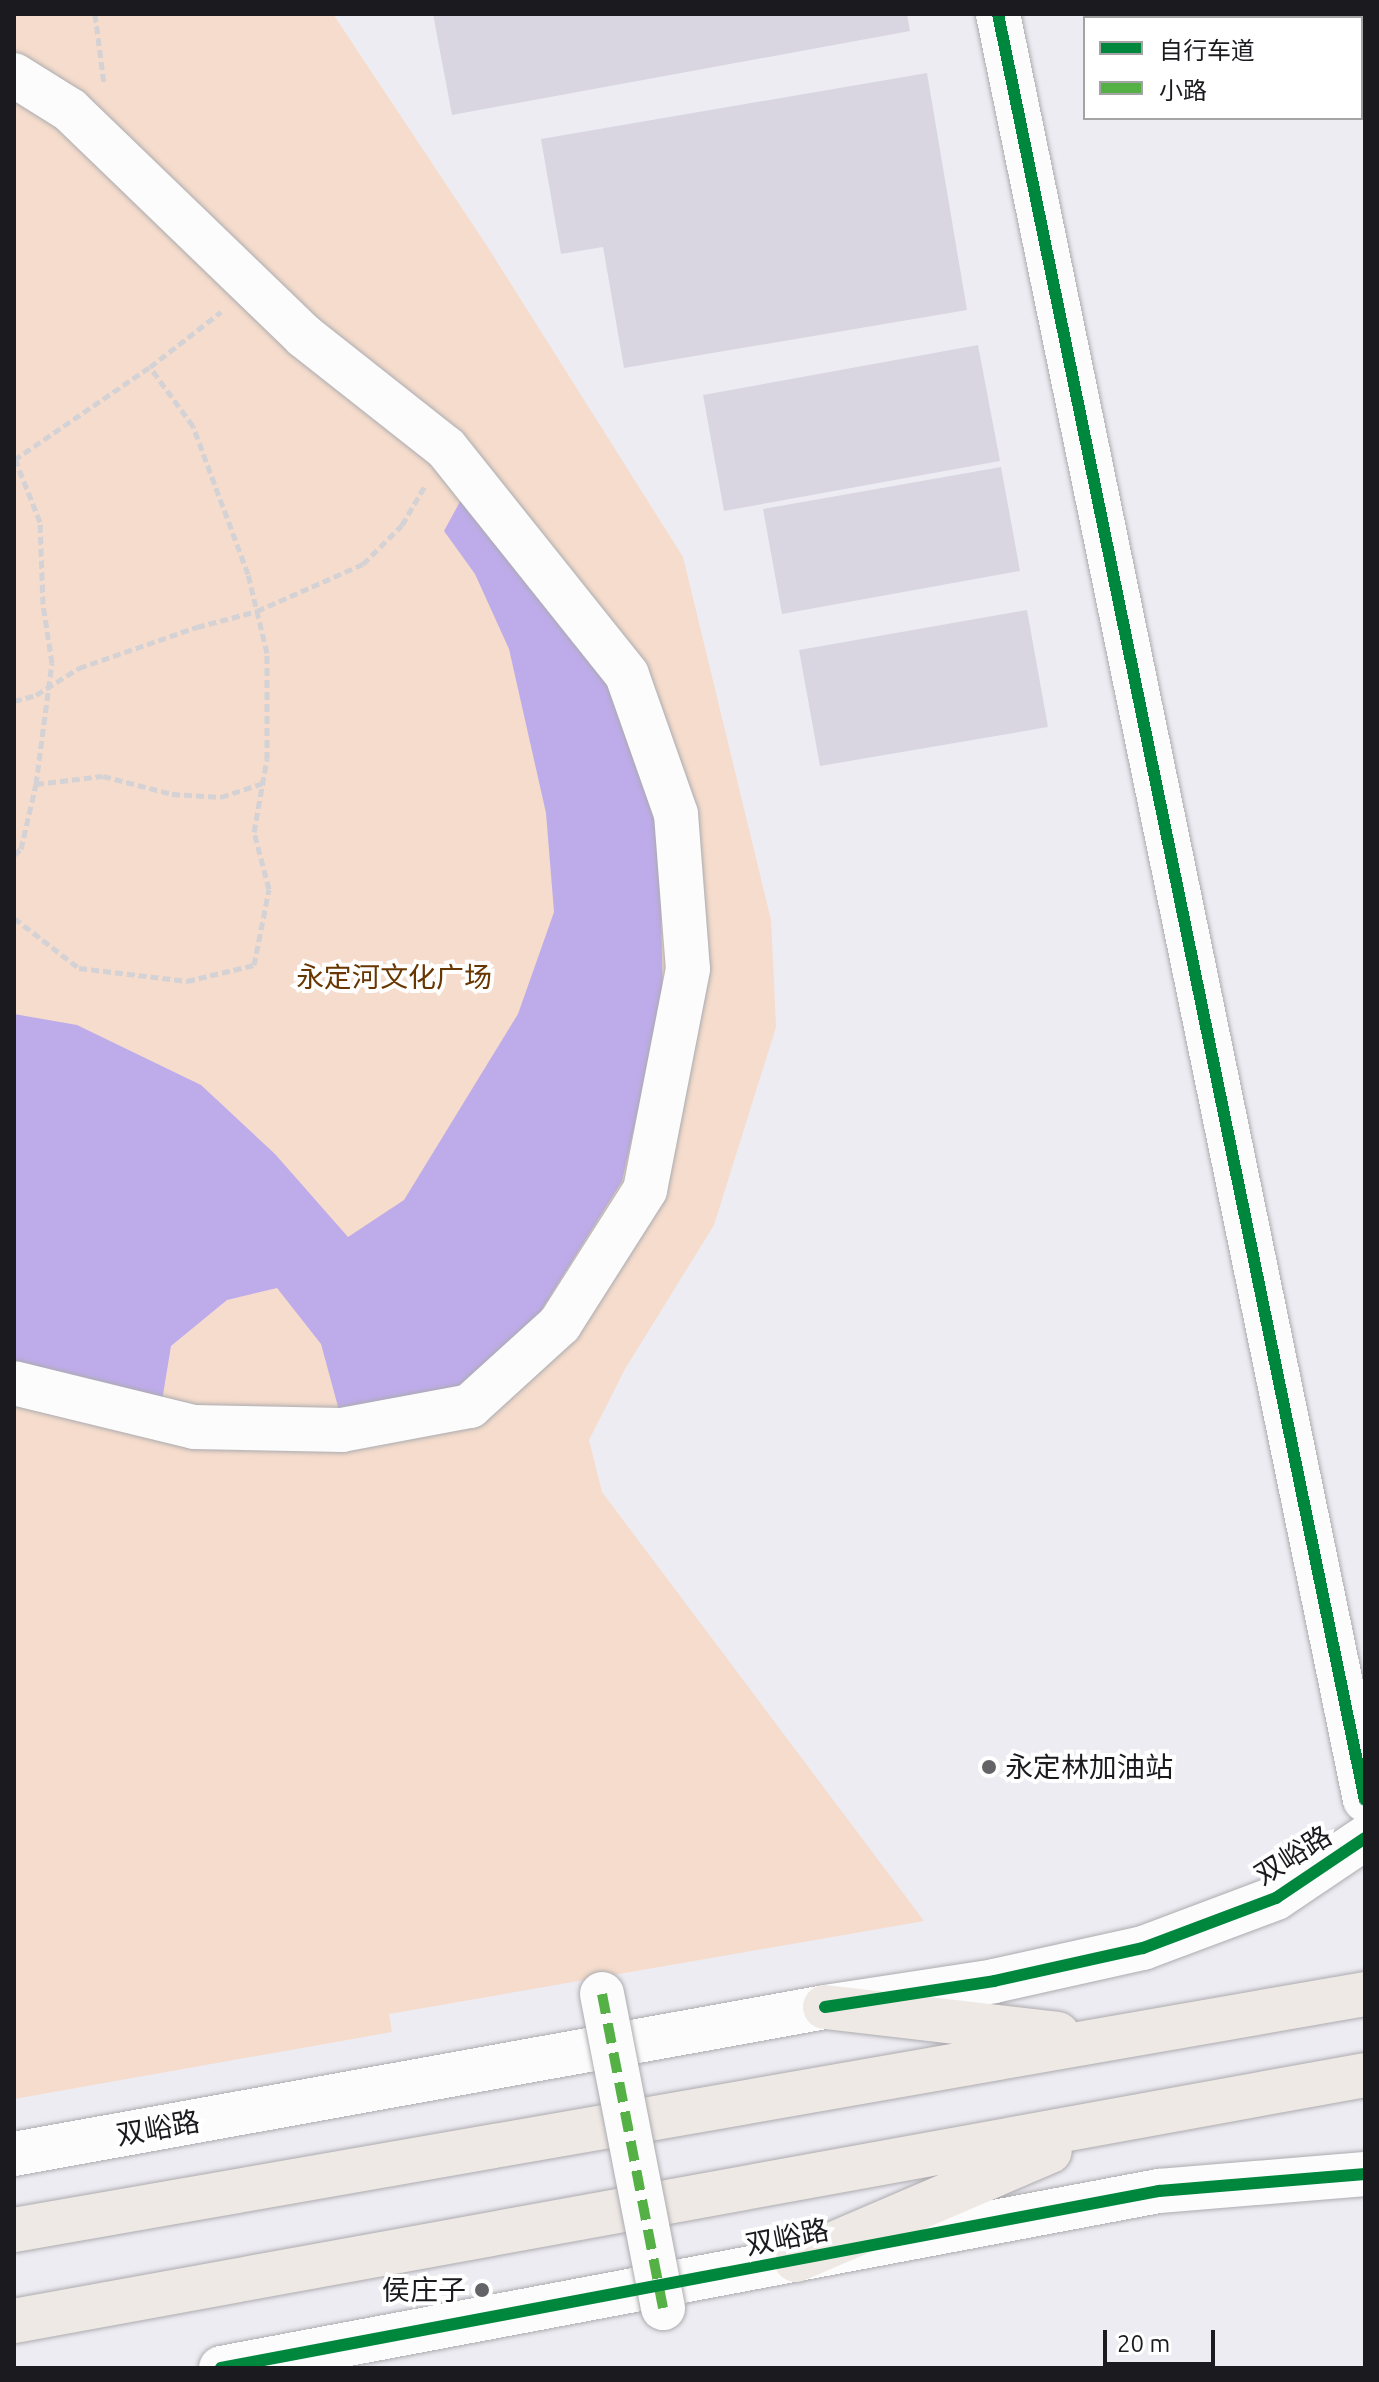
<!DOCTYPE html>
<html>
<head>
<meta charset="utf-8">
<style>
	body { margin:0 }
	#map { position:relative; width:1379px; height:2382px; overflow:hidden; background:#edecf2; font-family:Ubuntu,"Noto Sans SC",sans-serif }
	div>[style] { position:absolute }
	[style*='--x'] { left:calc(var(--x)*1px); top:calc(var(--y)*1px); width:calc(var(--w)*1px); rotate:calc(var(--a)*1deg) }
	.green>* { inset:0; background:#f5dccc }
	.water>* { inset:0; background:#beacea }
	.building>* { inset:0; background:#d9d6e2 }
	.path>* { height:5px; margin-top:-2.5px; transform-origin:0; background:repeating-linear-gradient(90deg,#d4d2d5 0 8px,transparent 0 12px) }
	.roads { filter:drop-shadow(0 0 2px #acabaf) drop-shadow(0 0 2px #acabaf) }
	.minor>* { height:44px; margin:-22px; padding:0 22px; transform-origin:22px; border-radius:22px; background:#fcfcfd }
	.highway>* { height:44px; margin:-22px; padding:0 22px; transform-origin:22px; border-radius:22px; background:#efe9e5 }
	.bridges { filter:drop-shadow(0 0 2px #acabaf) drop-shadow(0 0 2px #acabaf) }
	.minor-bridge>* { height:44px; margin:-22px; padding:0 22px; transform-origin:22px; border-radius:22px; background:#fcfcfd }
	.quiet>* { height:10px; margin-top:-5px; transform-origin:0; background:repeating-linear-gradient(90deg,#55b145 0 20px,transparent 0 30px) }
	.cycleway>* { height:12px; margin:-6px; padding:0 6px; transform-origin:6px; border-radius:6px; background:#00873e }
	.dots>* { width:22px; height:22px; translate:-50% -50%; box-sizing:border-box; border:4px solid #fff; border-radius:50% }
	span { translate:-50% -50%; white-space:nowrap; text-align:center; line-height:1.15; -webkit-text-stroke:8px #fff; paint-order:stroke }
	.park-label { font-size:28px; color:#683600 }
	.poi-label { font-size:28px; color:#1b1a1e }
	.left { translate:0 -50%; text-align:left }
	.right { translate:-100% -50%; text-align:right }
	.street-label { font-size:28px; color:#1b1a1e }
	.frame { position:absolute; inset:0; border:16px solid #1b1a1e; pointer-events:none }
	.legend { position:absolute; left:1083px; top:16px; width:280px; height:104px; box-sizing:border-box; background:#fff; border:2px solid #a4a3a5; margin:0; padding:10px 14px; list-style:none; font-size:24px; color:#1b1a1e }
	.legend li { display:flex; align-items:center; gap:16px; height:40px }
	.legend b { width:40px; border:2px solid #a4a3a5 }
	.scale { position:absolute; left:1103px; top:2330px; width:112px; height:36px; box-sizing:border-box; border:4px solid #1b1a1e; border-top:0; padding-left:10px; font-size:24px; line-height:28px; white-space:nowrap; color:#1b1a1e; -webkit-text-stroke:6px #fff; paint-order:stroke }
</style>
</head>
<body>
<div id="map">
	<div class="green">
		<div style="clip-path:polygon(14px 14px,333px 14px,487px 246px,683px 557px,771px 920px,776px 1027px,714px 1225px,625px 1369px,589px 1440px,602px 1492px,924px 1921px,389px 2014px,392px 2032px,14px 2099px)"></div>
	</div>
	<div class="water">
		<div style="clip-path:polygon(463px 496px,611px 683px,659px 828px,663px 1000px,622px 1181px,539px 1314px,458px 1389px,340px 1414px,321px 1344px,277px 1288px,227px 1300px,171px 1346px,162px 1401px,14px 1363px,14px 1014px,77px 1025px,201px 1085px,275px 1154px,348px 1237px,404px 1200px,518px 1014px,554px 912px,546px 813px,509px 649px,475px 574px,444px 531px)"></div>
	</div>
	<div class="building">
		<div style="clip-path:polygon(433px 14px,907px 14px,910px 31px,452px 115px)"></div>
		<div style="clip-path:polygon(927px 73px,967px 310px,624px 368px,603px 247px,561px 254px,541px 139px)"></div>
		<div style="clip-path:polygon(978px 345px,1000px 461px,724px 511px,703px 395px)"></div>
		<div style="clip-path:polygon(1001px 467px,1020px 571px,782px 614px,763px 509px)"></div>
		<div style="clip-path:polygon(1027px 610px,1048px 727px,820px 766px,799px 650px)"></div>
	</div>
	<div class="path">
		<div style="--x:95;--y:14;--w:71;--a:82.7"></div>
		<div style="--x:14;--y:460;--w:165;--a:-34.4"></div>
		<div style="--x:150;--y:367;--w:90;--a:-37.8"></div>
		<div style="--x:14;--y:701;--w:23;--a:-15"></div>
		<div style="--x:36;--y:695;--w:51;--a:-32.1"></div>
		<div style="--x:79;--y:668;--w:125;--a:-19.2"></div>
		<div style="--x:197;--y:627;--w:62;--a:-14.9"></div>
		<div style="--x:257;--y:611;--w:116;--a:-23.9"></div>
		<div style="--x:363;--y:564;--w:55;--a:-45"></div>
		<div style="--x:402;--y:525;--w:48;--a:-59.7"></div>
		<div style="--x:36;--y:784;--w:67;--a:-6.8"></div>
		<div style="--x:103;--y:776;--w:71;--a:14.6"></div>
		<div style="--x:172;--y:794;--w:49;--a:3.5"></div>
		<div style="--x:221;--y:797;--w:44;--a:-18.4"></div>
		<div style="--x:14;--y:855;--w:9;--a:-41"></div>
		<div style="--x:21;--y:849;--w:67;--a:-77"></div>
		<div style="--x:36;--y:784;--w:122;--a:-82.5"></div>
		<div style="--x:52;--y:663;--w:60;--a:-98.7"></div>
		<div style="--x:43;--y:604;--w:82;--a:-92.1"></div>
		<div style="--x:40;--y:522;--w:68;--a:-111.6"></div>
		<div style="--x:14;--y:918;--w:82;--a:37.6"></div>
		<div style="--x:79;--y:968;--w:109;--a:6.9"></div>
		<div style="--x:187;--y:981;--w:69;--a:-13.4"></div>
		<div style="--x:254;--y:965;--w:77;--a:-78.8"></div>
		<div style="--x:269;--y:889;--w:59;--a:-104.7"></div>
		<div style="--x:254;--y:832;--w:74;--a:-79.9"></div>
		<div style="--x:267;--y:759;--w:106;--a:-90"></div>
		<div style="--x:267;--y:653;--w:81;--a:-103.5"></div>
		<div style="--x:248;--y:574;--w:158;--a:-110.4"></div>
		<div style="--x:193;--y:426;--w:73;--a:-126.1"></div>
	</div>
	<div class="roads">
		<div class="minor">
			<div style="--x:998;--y:14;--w:1823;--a:78.39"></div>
			<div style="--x:14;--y:75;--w:66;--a:32"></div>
			<div style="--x:70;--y:110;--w:325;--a:44"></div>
			<div style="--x:304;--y:336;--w:181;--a:38.3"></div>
			<div style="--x:446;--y:448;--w:290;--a:51.4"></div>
			<div style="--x:627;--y:675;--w:147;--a:70.6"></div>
			<div style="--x:676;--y:814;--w:155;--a:85.6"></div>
			<div style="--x:688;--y:969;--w:225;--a:101"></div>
			<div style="--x:645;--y:1190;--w:159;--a:122.4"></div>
			<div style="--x:560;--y:1324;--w:122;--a:137.7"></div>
			<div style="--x:470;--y:1406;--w:130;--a:169.4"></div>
			<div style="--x:342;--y:1430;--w:148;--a:-178.8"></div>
			<div style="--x:194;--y:1427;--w:185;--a:-166.3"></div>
			<div style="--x:14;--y:2154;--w:824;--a:-10.27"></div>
			<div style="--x:825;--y:2007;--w:171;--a:-8.7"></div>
			<div style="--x:994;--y:1981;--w:153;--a:-12.5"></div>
			<div style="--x:1143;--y:1948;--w:142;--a:-20.6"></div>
			<div style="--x:1276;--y:1898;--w:107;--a:-34"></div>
			<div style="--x:221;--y:2368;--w:955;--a:-10.69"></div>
			<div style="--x:1159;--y:2191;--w:207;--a:-4.7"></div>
		</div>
		<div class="highway">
			<div style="--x:825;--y:2007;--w:234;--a:6.6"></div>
			<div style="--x:14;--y:2230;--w:1371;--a:-9.91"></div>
			<div style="--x:796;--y:2260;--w:276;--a:-23.2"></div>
			<div style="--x:14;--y:2321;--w:1373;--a:-10.32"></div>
		</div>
	</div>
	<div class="bridges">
		<div class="minor-bridge">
			<div style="--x:602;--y:1994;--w:320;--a:79"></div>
		</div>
	</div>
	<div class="quiet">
		<div style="--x:602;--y:1994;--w:320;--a:79"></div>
	</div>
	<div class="cycleway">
		<div style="--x:998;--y:14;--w:1823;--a:78.39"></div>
		<div style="--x:825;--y:2007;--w:171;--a:-8.7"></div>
		<div style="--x:994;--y:1981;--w:153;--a:-12.5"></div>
		<div style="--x:1143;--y:1948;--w:142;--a:-20.6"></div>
		<div style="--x:1276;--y:1898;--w:107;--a:-34"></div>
		<div style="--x:221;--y:2368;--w:955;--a:-10.69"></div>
		<div style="--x:1159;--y:2191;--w:207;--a:-4.7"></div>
	</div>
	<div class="dots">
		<div style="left:989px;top:1767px;background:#646468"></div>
		<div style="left:482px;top:2290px;background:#646468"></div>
	</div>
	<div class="park-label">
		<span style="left:394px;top:977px">永定河文化广场</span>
	</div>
	<div class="poi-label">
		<span class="left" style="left:1005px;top:1767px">永定林加油站</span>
		<span class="right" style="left:466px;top:2290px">侯庄子</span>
	</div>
	<div class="street-label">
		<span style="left:1293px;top:1855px;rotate:-32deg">双峪路</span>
		<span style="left:158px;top:2128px;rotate:-10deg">双峪路</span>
		<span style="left:787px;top:2237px;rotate:-11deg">双峪路</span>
	</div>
	<div class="frame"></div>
	<ul class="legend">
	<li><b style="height:10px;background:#00873e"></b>自行车道</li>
	<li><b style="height:10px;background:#55b145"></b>小路</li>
	</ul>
	<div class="scale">20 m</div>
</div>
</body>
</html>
